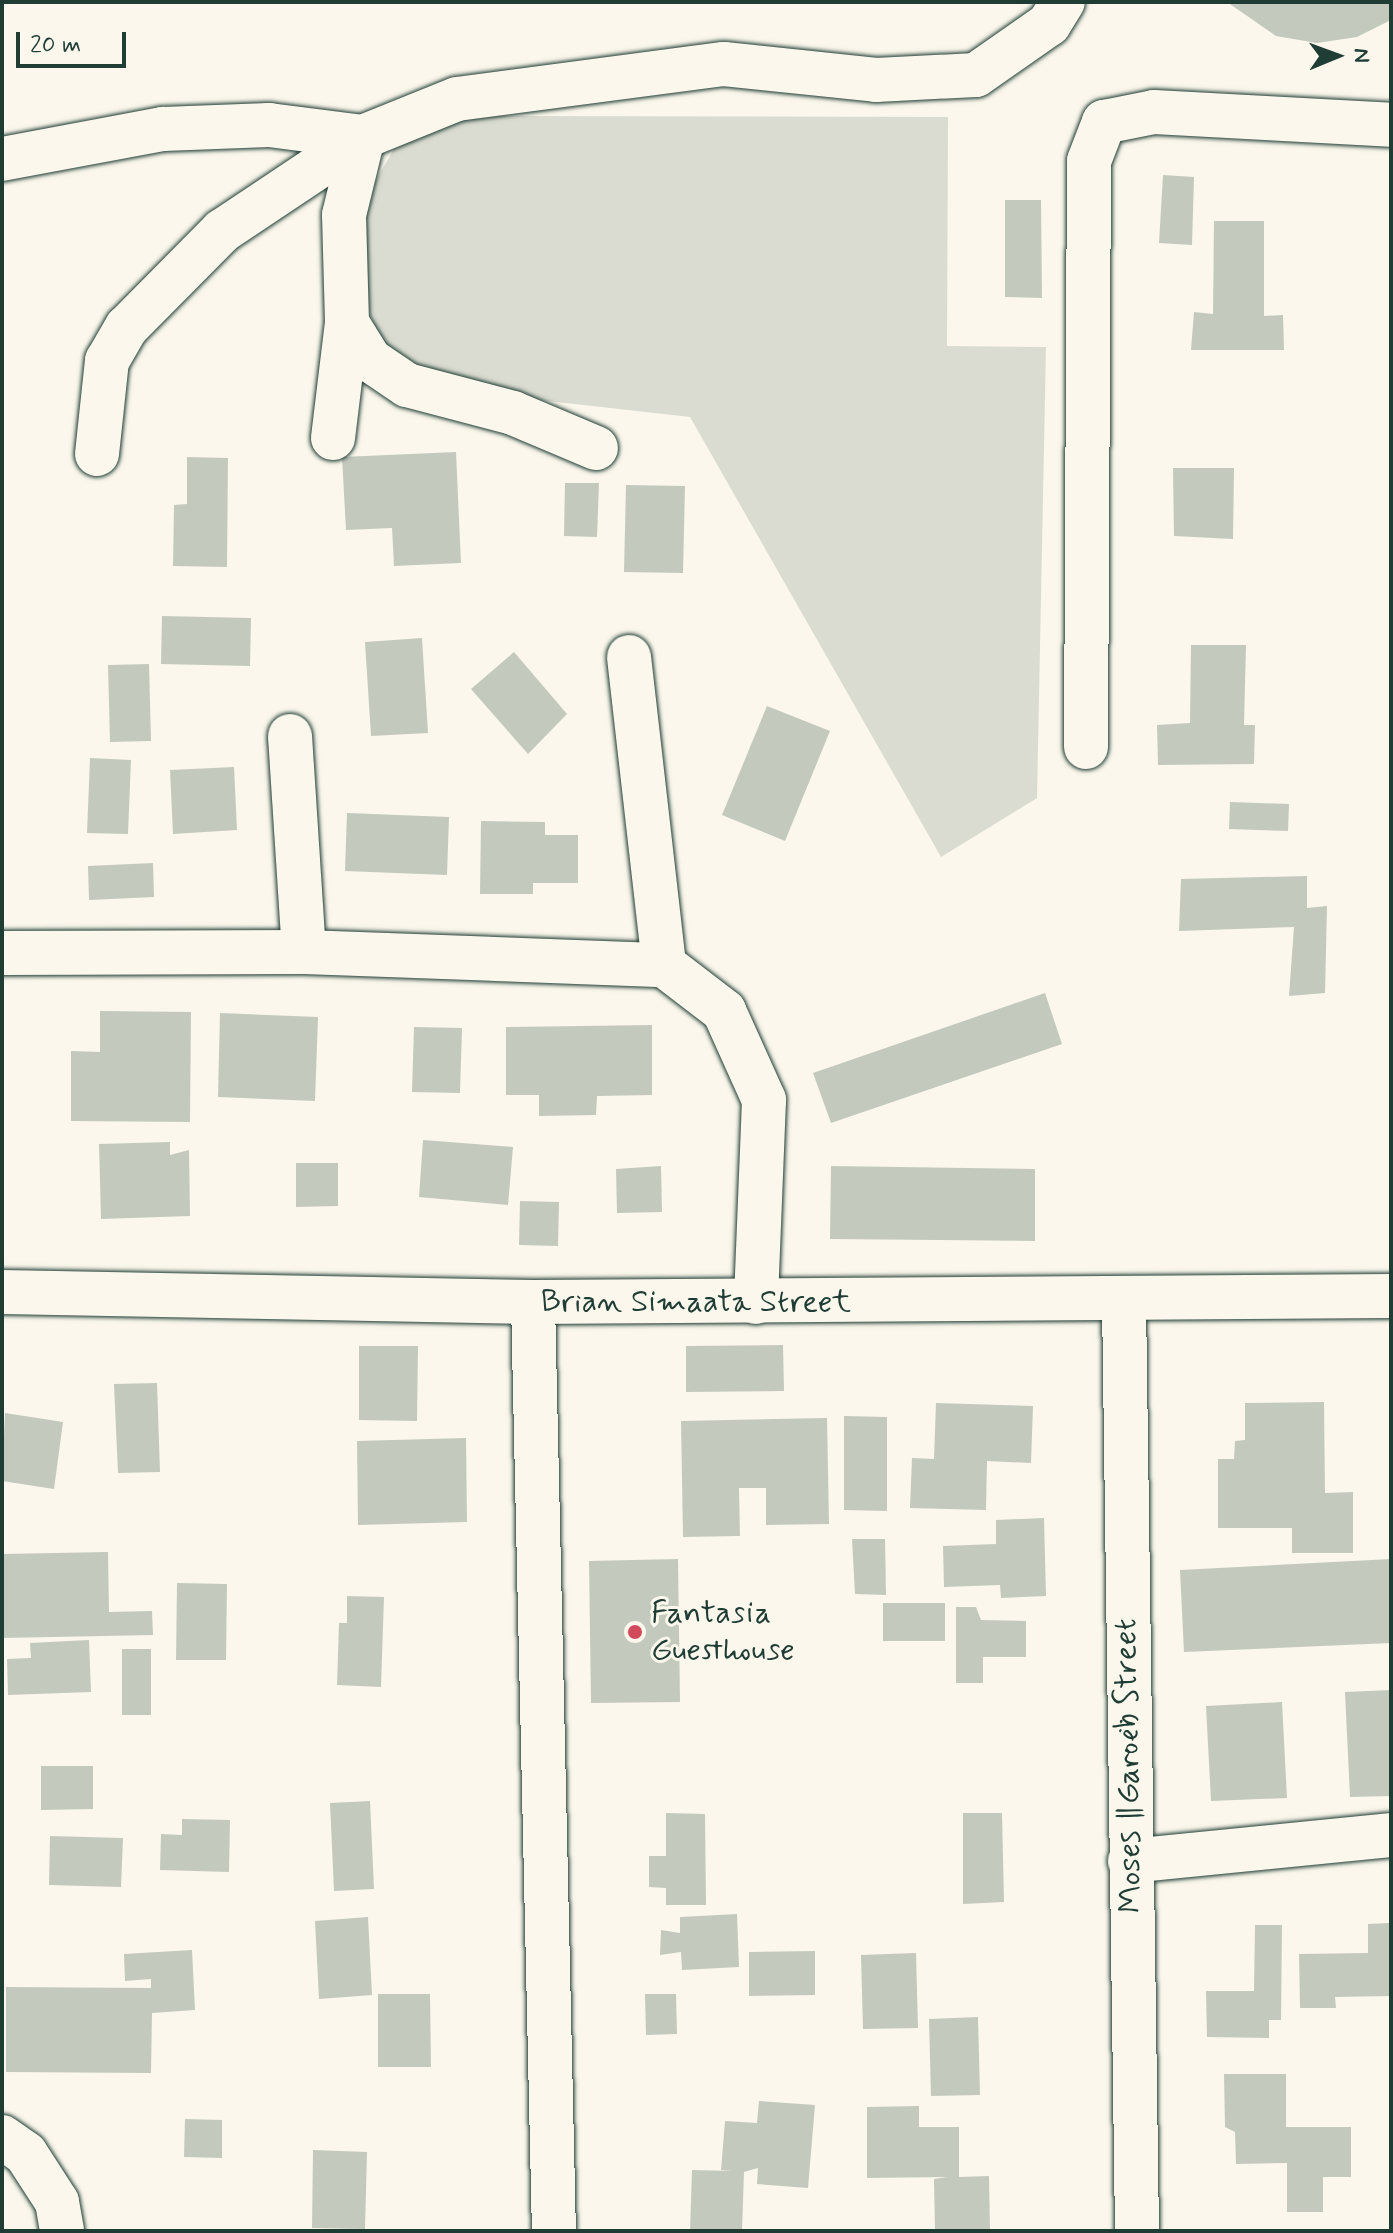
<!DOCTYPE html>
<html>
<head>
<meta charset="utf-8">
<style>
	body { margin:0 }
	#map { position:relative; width:1393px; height:2233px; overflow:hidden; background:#fbf7ec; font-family:Mynerve,sans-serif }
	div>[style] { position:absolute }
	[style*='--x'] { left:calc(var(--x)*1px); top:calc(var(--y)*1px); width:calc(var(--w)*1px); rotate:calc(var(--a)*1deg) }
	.green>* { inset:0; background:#dbdcd1 }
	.building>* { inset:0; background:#c4c9be }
	.roads { filter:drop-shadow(0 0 2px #1f3d34) drop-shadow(0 0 2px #1f3d34) }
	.minor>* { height:44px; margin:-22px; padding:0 22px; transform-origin:22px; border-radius:22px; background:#fbf7ec }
	.dots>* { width:22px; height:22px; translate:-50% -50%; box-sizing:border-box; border:4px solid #fbf7ec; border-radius:50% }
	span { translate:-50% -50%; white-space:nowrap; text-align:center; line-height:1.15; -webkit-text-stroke:6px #fbf7ec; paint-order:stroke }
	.street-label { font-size:32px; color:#1f3d34 }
	.poi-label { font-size:32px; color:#1f3d34 }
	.left { translate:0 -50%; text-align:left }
	.frame { position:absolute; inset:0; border:4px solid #1f3d34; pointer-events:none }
	.north { position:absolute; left:1297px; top:16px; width:80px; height:80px; -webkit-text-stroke:6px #fbf7ec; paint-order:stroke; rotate:89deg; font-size:22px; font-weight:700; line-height:32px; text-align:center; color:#1f3d34 }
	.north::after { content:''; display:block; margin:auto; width:28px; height:36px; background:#1f3d34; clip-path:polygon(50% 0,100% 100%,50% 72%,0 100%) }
	.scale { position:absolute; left:16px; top:32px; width:110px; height:36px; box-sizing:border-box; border:4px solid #1f3d34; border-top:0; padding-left:10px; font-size:24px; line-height:28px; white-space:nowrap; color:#1f3d34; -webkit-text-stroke:6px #fbf7ec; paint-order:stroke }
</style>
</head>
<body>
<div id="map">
	<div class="green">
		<div style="clip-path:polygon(469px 116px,948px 117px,947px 346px,1046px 347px,1037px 798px,941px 857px,690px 417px,407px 385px,380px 346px,362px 287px,361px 206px,394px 149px)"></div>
	</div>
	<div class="building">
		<div style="clip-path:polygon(1227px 2px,1391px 2px,1391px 20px,1357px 37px,1317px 43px,1276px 36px)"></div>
		<div style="clip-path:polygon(1163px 175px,1194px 177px,1192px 245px,1159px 243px)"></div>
		<div style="clip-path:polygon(1005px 200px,1041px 200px,1042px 298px,1005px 297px)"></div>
		<div style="clip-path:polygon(1214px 221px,1264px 221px,1264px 316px,1283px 315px,1284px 350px,1191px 350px,1194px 312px,1213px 314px)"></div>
		<div style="clip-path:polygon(456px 452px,461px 563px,394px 566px,392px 528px,346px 530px,342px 457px)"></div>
		<div style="clip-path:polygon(187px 457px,228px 458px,227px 567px,173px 566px,174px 505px,187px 504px)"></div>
		<div style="clip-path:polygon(1173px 468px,1234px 468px,1233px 539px,1174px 536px)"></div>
		<div style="clip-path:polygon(565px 483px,599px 483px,597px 537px,564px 536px)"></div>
		<div style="clip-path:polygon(626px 485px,685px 486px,683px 573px,624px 572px)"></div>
		<div style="clip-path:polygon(162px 616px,251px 618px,250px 666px,161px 664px)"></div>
		<div style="clip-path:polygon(422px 638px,428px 733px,371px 736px,365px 642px)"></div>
		<div style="clip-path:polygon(1191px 645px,1246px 645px,1244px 725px,1255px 725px,1254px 764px,1158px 765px,1157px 725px,1190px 723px)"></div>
		<div style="clip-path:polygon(514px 652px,567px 714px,528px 754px,471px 689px)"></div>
		<div style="clip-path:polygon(149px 664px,151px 741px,110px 742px,108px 665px)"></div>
		<div style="clip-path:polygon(767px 706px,830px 731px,785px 841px,722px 815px)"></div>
		<div style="clip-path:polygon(90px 758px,131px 760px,128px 834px,87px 833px)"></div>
		<div style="clip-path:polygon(234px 767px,237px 830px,173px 834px,170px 770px)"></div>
		<div style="clip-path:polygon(1230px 802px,1289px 804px,1288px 831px,1229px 829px)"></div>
		<div style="clip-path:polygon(347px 813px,449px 817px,447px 875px,345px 871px)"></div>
		<div style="clip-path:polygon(481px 821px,545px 822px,545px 835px,578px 835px,578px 883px,533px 883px,533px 894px,480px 894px)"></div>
		<div style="clip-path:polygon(153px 863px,154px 897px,89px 900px,88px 866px)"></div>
		<div style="clip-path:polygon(1307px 876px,1307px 908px,1327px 906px,1325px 993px,1289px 996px,1294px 927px,1179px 931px,1181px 879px)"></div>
		<div style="clip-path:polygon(1045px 993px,1062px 1044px,831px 1123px,813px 1073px)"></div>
		<div style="clip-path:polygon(100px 1011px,191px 1012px,190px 1122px,71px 1121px,71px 1051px,100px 1052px)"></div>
		<div style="clip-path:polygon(220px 1013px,318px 1017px,315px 1101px,218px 1097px)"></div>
		<div style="clip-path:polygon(652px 1025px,652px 1095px,597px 1096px,596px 1115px,539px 1116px,539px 1095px,506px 1095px,506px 1027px)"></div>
		<div style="clip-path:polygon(414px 1027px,462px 1028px,460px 1093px,412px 1092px)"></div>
		<div style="clip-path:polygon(423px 1140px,513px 1147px,508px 1205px,419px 1197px)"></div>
		<div style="clip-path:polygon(170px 1142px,170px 1155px,189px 1150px,190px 1216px,101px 1219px,99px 1144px)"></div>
		<div style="clip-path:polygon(296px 1163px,338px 1163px,338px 1206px,296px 1207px)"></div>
		<div style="clip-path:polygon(661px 1166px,662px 1212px,617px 1213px,616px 1169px)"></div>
		<div style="clip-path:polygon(831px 1166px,1035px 1169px,1035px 1241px,830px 1239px)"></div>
		<div style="clip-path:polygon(520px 1201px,559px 1202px,558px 1246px,519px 1245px)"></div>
		<div style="clip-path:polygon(783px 1345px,784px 1391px,686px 1392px,686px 1346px)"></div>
		<div style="clip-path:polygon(359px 1346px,418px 1346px,417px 1421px,359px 1420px)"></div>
		<div style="clip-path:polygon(157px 1383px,160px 1472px,118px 1473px,114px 1384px)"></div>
		<div style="clip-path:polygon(1324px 1402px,1325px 1493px,1353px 1492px,1353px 1553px,1292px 1553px,1292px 1528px,1218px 1528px,1218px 1459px,1234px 1459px,1235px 1441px,1245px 1440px,1245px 1403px)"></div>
		<div style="clip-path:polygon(936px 1403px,1033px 1406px,1031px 1463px,987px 1461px,986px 1510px,910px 1508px,912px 1458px,934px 1459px)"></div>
		<div style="clip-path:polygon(5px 1413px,63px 1422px,54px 1489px,2px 1481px)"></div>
		<div style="clip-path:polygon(844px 1416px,887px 1417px,887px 1511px,844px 1510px)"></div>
		<div style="clip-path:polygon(827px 1418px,829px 1524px,766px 1525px,766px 1488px,739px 1488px,740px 1536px,683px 1537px,681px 1421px)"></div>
		<div style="clip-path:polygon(466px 1438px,467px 1522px,358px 1525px,357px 1441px)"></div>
		<div style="clip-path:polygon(1044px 1518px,1046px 1596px,1001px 1598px,1000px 1585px,944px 1587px,943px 1546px,996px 1544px,996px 1520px)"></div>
		<div style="clip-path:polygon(852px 1539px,885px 1539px,886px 1595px,855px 1594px)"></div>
		<div style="clip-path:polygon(108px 1552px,109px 1612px,152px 1611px,153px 1635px,2px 1638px,2px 1554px)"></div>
		<div style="clip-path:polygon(678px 1559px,680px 1702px,591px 1703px,589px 1561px)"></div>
		<div style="clip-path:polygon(1391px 1559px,1391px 1643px,1184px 1652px,1180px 1570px)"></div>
		<div style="clip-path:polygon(177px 1583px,227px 1584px,226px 1660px,176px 1660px)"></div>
		<div style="clip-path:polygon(347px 1596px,384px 1597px,381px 1687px,337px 1685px,339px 1623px,347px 1623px)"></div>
		<div style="clip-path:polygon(883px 1603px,945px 1603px,945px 1641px,883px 1641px)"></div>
		<div style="clip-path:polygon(956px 1607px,976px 1607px,981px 1620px,1026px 1621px,1026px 1657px,983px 1657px,983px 1683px,956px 1683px)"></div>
		<div style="clip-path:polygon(89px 1640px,91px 1692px,8px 1695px,7px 1659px,31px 1658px,30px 1643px)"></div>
		<div style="clip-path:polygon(122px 1649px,151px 1649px,151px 1715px,122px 1715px)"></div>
		<div style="clip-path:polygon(1391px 1690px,1391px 1796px,1350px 1797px,1345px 1692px)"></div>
		<div style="clip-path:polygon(1282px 1702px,1287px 1798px,1211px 1801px,1206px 1706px)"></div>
		<div style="clip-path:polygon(41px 1766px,93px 1766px,93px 1809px,41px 1810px)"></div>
		<div style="clip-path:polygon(370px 1801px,374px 1889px,334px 1891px,330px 1803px)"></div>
		<div style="clip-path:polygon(666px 1813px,705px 1814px,706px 1905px,666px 1905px,666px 1888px,649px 1887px,649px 1856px,666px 1856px)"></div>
		<div style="clip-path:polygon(963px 1813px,1002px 1813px,1004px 1902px,963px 1904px)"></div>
		<div style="clip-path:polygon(182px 1819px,230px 1820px,229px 1872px,160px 1870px,161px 1834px,182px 1835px)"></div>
		<div style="clip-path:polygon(50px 1836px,123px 1838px,121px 1887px,49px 1885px)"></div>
		<div style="clip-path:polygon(737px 1914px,739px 1967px,682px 1970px,681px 1952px,660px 1955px,661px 1930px,680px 1933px,680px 1917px)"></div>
		<div style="clip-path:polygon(368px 1917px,372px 1995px,319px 1999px,315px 1921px)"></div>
		<div style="clip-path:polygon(1389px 1923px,1390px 1996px,1335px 1997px,1336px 2008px,1300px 2008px,1299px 1954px,1368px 1953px,1368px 1924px)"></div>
		<div style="clip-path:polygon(1255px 1925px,1282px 1925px,1281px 2020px,1269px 2020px,1269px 2038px,1207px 2037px,1206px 1991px,1254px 1991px)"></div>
		<div style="clip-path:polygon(192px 1950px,195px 2010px,152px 2013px,151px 2073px,6px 2072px,6px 1987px,151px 1988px,151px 1979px,125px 1981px,124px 1954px)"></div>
		<div style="clip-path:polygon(815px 1951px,815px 1995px,749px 1996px,749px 1952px)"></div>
		<div style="clip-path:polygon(916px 1953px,918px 2028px,863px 2029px,861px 1955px)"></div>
		<div style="clip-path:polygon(378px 1994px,430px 1994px,431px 2067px,378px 2067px)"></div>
		<div style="clip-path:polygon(645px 1994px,676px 1994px,677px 2034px,646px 2035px)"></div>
		<div style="clip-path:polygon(978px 2017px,980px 2095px,931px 2096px,929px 2019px)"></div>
		<div style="clip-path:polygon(1224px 2074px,1286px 2074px,1286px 2127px,1351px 2127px,1351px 2177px,1323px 2177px,1323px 2212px,1287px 2212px,1287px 2163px,1236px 2164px,1235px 2132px,1225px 2127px)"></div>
		<div style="clip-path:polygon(759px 2101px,815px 2105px,808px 2188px,757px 2184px,758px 2168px,744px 2172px,742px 2231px,690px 2231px,692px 2170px,732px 2171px,721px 2170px,725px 2121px,757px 2123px)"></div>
		<div style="clip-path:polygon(919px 2106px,919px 2127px,959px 2127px,959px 2177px,989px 2176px,990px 2231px,935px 2231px,934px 2179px,947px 2177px,867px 2178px,867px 2107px)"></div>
		<div style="clip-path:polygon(185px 2119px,222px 2120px,222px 2158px,184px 2157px)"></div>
		<div style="clip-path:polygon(313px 2150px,367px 2152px,365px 2229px,312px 2228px)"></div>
	</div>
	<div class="roads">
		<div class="minor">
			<div style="--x:2;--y:159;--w:164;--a:-10.6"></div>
			<div style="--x:163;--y:129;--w:106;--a:-2.2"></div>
			<div style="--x:269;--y:125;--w:95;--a:7.3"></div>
			<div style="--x:363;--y:137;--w:80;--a:103.7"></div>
			<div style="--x:344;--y:215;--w:108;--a:88.4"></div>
			<div style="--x:347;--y:323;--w:44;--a:58.1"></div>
			<div style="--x:370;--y:360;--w:45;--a:34"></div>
			<div style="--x:407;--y:385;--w:110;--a:14.8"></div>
			<div style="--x:513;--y:413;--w:90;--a:22.9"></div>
			<div style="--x:333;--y:438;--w:116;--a:-83.1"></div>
			<div style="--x:97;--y:454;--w:94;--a:-83.9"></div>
			<div style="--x:107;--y:361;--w:39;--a:-60"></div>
			<div style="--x:127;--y:327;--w:135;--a:-45.3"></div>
			<div style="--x:222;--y:231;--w:169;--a:-33.7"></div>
			<div style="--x:363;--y:137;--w:101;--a:-22"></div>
			<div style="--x:457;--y:99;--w:269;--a:-7.5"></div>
			<div style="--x:724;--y:64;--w:153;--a:6"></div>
			<div style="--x:876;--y:80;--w:100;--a:-2.9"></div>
			<div style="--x:976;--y:75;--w:89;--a:-34.9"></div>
			<div style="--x:1049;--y:24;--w:26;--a:-58"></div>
			<div style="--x:629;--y:657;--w:310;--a:83.5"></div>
			<div style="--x:290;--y:736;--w:216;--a:86.3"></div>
			<div style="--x:1086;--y:747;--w:586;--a:-89.71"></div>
			<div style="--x:1089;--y:161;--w:42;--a:-69"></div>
			<div style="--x:1104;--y:122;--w:51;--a:-11.3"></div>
			<div style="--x:1154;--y:112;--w:237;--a:3.1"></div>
			<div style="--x:2;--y:953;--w:302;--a:-0.2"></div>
			<div style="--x:304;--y:952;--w:360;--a:2.1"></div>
			<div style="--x:664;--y:965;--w:76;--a:37.5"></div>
			<div style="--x:724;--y:1011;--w:98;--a:65.8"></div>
			<div style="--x:764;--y:1100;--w:202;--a:92.3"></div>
			<div style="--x:2;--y:1292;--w:531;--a:1.08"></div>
			<div style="--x:533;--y:1302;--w:858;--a:-0.4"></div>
			<div style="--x:1124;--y:1300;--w:931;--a:89.2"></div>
			<div style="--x:533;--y:1302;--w:929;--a:88.71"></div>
			<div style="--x:1130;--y:1861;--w:262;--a:-5.7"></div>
			<div style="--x:2;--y:2137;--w:29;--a:35"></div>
			<div style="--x:26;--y:2154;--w:57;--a:57.1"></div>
			<div style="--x:57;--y:2202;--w:29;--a:80"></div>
		</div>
	</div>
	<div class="dots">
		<div style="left:635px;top:1632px;background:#d1495b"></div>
	</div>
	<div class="street-label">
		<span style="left:696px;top:1302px">Brian Simaata Street</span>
		<span style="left:1129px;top:1766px;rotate:-91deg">Moses ǁGaroëb Street</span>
	</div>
	<div class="poi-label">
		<span class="left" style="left:651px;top:1632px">Fantasia<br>Guesthouse</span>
	</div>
	<div class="frame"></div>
	<div class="north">N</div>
	<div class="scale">20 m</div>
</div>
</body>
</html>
